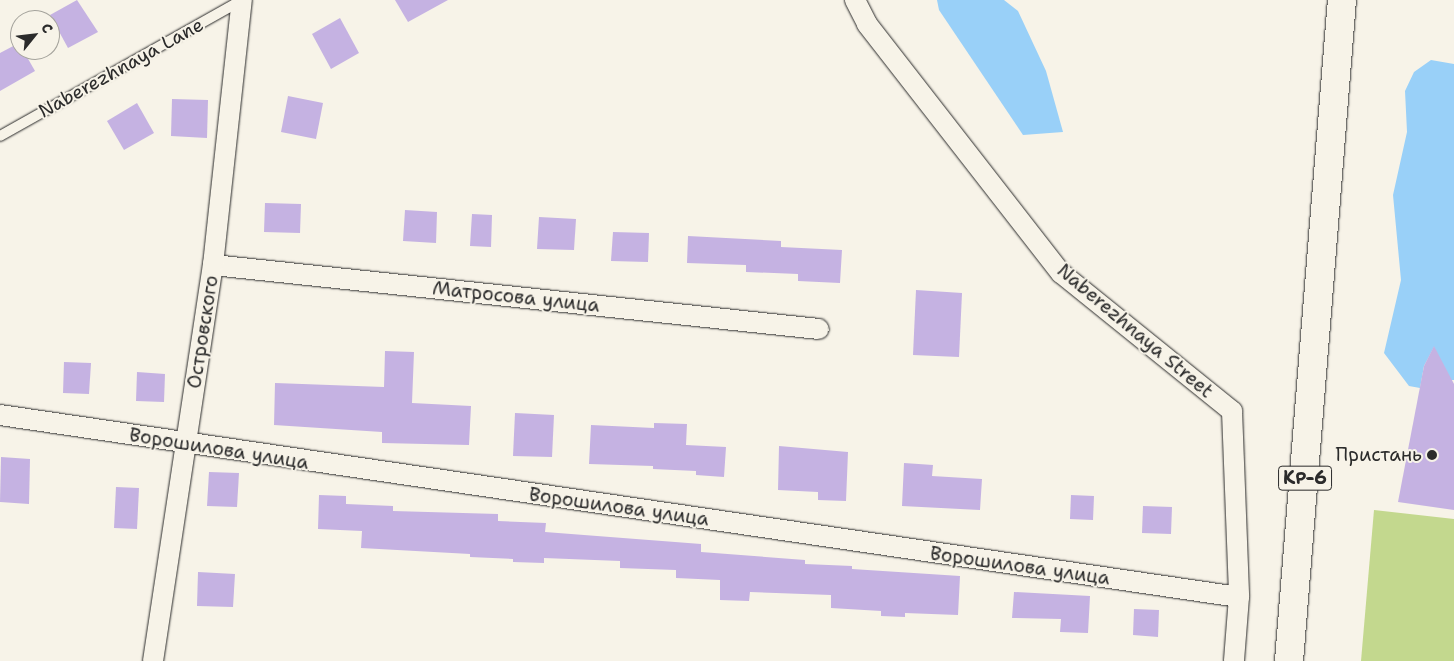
<!DOCTYPE html>
<html>
<head>
<meta charset="utf-8">
<style>
	body { margin:0 }
	#map { position:relative; width:1454px; height:661px; overflow:hidden; background:#f7f3e8; font-family:"Shantell Sans",sans-serif }
	div>[style] { position:absolute }
	[style*='--x'] { left:calc(var(--x)*1px); top:calc(var(--y)*1px); width:calc(var(--w)*1px); rotate:calc(var(--a)*1deg) }
	.green>* { inset:0; background:#c3d88e }
	.water>* { inset:0; background:#99d0f8 }
	.building>* { inset:0; background:#c5b2e2 }
	.roads { filter:drop-shadow(0 0 1px #2b2b2b) drop-shadow(0 0 1px #2b2b2b) }
	.lane>* { height:10px; margin:-5px; padding:0 5px; transform-origin:5px; border-radius:5px; background:#f7f3e8 }
	.street>* { height:20px; margin:-10px; padding:0 10px; transform-origin:10px; border-radius:10px; background:#f7f3e8 }
	.highway>* { height:28px; margin:-14px; padding:0 14px; transform-origin:14px; border-radius:14px; background:#f7f3e8 }
	.dots>* { width:14px; height:14px; translate:-50% -50%; box-sizing:border-box; border:2px solid #f7f3e8; border-radius:50% }
	span { translate:-50% -50%; white-space:nowrap; text-align:center; line-height:1.15; -webkit-text-stroke:4px #f7f3e8; paint-order:stroke }
	.shield-label span { padding:1px 4px; background:#f7f3e8; border:1px solid; border-radius:4px; -webkit-text-stroke-width:0 }
	.shield-label { font-size:18px; color:#2b2b2b; font-weight:700 }
	.street-label { font-size:19px; color:#2b2b2b }
	.poi-label { font-size:19px; color:#2b2b2b }
	.right { translate:-100% -50%; text-align:right }
	.north { position:absolute; left:10px; top:10px; width:50px; height:50px; box-sizing:border-box; background:#f7f3e8; border:1px solid #a5a39c; border-radius:50%; rotate:61deg; font-size:14px; font-weight:700; line-height:20px; text-align:center; color:#2b2b2b }
	.north::after { content:''; display:block; margin:auto; width:18px; height:22px; background:#2b2b2b; clip-path:polygon(50% 0,100% 100%,50% 72%,0 100%) }
</style>
</head>
<body>
<div id="map">
	<div class="green">
		<div style="clip-path:polygon(1374px 510px,1454px 519px,1454px 661px,1361px 661px)"></div>
	</div>
	<div class="water">
		<div style="clip-path:polygon(937px 0,1004px 0,1018px 11px,1046px 71px,1063px 132px,1023px 135px,939px 10px)"></div>
		<div style="clip-path:polygon(1431px 60px,1454px 64px,1454px 380px,1445px 380px,1434px 347px,1424px 366px,1420px 388px,1409px 386px,1384px 353px,1401px 280px,1393px 195px,1407px 132px,1405px 91px,1414px 72px)"></div>
	</div>
	<div class="building">
		<div style="clip-path:polygon(77px 0,98px 32px,68px 48px,50px 15px)"></div>
		<div style="clip-path:polygon(395px 0,448px 0,408px 22px)"></div>
		<div style="clip-path:polygon(340px 18px,359px 53px,331px 69px,312px 34px)"></div>
		<div style="clip-path:polygon(19px 43px,35px 71px,0 91px,0 53px)"></div>
		<div style="clip-path:polygon(288px 96px,323px 103px,316px 139px,281px 132px)"></div>
		<div style="clip-path:polygon(172px 99px,208px 100px,207px 138px,171px 136px)"></div>
		<div style="clip-path:polygon(137px 103px,154px 133px,124px 150px,107px 121px)"></div>
		<div style="clip-path:polygon(265px 203px,301px 204px,300px 233px,264px 232px)"></div>
		<div style="clip-path:polygon(405px 210px,437px 212px,436px 243px,403px 241px)"></div>
		<div style="clip-path:polygon(472px 214px,492px 215px,491px 247px,470px 246px)"></div>
		<div style="clip-path:polygon(539px 217px,576px 219px,574px 250px,537px 249px)"></div>
		<div style="clip-path:polygon(613px 232px,649px 233px,648px 262px,611px 261px)"></div>
		<div style="clip-path:polygon(688px 236px,781px 241px,781px 247px,842px 250px,840px 283px,798px 281px,798px 274px,746px 272px,746px 265px,687px 263px)"></div>
		<div style="clip-path:polygon(916px 290px,962px 293px,959px 357px,913px 355px)"></div>
		<div style="clip-path:polygon(1434px 346px,1454px 384px,1454px 510px,1398px 502px,1424px 366px)"></div>
		<div style="clip-path:polygon(385px 351px,414px 352px,412px 403px,471px 406px,469px 445px,382px 443px,382px 432px,274px 425px,275px 383px,384px 387px)"></div>
		<div style="clip-path:polygon(64px 362px,91px 363px,89px 394px,63px 393px)"></div>
		<div style="clip-path:polygon(137px 372px,165px 374px,164px 402px,136px 401px)"></div>
		<div style="clip-path:polygon(515px 413px,554px 415px,552px 457px,513px 456px)"></div>
		<div style="clip-path:polygon(654px 423px,687px 424px,686px 445px,726px 447px,724px 477px,696px 475px,696px 471px,653px 469px,653px 466px,589px 464px,591px 425px,654px 428px)"></div>
		<div style="clip-path:polygon(779px 446px,848px 452px,846px 501px,818px 500px,818px 492px,778px 490px)"></div>
		<div style="clip-path:polygon(1px 457px,30px 459px,29px 504px,0 502px)"></div>
		<div style="clip-path:polygon(904px 463px,933px 465px,932px 476px,982px 479px,980px 510px,902px 506px)"></div>
		<div style="clip-path:polygon(209px 472px,239px 473px,237px 507px,207px 506px)"></div>
		<div style="clip-path:polygon(116px 487px,139px 488px,137px 529px,114px 528px)"></div>
		<div style="clip-path:polygon(319px 495px,346px 496px,346px 504px,393px 506px,393px 511px,498px 514px,498px 521px,546px 523px,545px 532px,701px 544px,701px 552px,805px 560px,805px 564px,852px 566px,852px 569px,960px 576px,958px 615px,905px 613px,905px 617px,881px 616px,881px 611px,831px 608px,831px 595px,750px 592px,749px 601px,720px 600px,720px 580px,676px 578px,676px 570px,620px 568px,620px 561px,544px 558px,544px 563px,513px 562px,513px 559px,470px 557px,470px 554px,361px 548px,362px 531px,318px 529px)"></div>
		<div style="clip-path:polygon(1071px 495px,1094px 496px,1093px 520px,1070px 519px)"></div>
		<div style="clip-path:polygon(1143px 506px,1172px 507px,1171px 534px,1142px 533px)"></div>
		<div style="clip-path:polygon(198px 572px,235px 574px,233px 607px,197px 606px)"></div>
		<div style="clip-path:polygon(1014px 592px,1090px 596px,1088px 633px,1060px 632px,1061px 619px,1012px 618px)"></div>
		<div style="clip-path:polygon(1134px 609px,1159px 610px,1158px 637px,1133px 635px)"></div>
	</div>
	<div class="roads">
		<div class="lane">
			<div style="--x:0;--y:136;--w:276;--a:-29.3"></div>
		</div>
		<div class="street">
			<div style="--x:855;--y:0;--w:27;--a:63"></div>
			<div style="--x:867;--y:24;--w:316;--a:52.1"></div>
			<div style="--x:1061;--y:273;--w:220;--a:38.9"></div>
			<div style="--x:1232;--y:411;--w:186;--a:87.8"></div>
			<div style="--x:1239;--y:597;--w:64;--a:94.5"></div>
			<div style="--x:213;--y:265;--w:609;--a:6.03"></div>
			<div style="--x:0;--y:415;--w:1252;--a:8.36"></div>
			<div style="--x:153;--y:661;--w:401;--a:-81.4"></div>
			<div style="--x:213;--y:265;--w:267;--a:-83.8"></div>
		</div>
		<div class="highway">
			<div style="--x:1289;--y:661;--w:663;--a:-85.42"></div>
		</div>
	</div>
	<div class="dots">
		<div style="left:1432px;top:455px;background:#2b2b2b"></div>
	</div>
	<div class="shield-label">
		<span style="left:1305px;top:478px">KP-6</span>
	</div>
	<div class="street-label">
		<span style="left:121px;top:68px;rotate:-29deg">Naberezhnaya Lane</span>
		<span style="left:516px;top:297px;rotate:6deg">Матросова улица</span>
		<span style="left:1135px;top:331px;rotate:40deg">Naberezhnaya Street</span>
		<span style="left:203px;top:332px;rotate:-81deg">Островского</span>
		<span style="left:219px;top:449px;rotate:9deg">Ворошилова улица</span>
		<span style="left:619px;top:507px;rotate:8deg">Ворошилова улица</span>
		<span style="left:1020px;top:566px;rotate:8deg">Ворошилова улица</span>
	</div>
	<div class="poi-label">
		<span class="right" style="left:1422px;top:455px">Пристань</span>
	</div>
	<div class="north">С</div>
</div>
</body>
</html>
